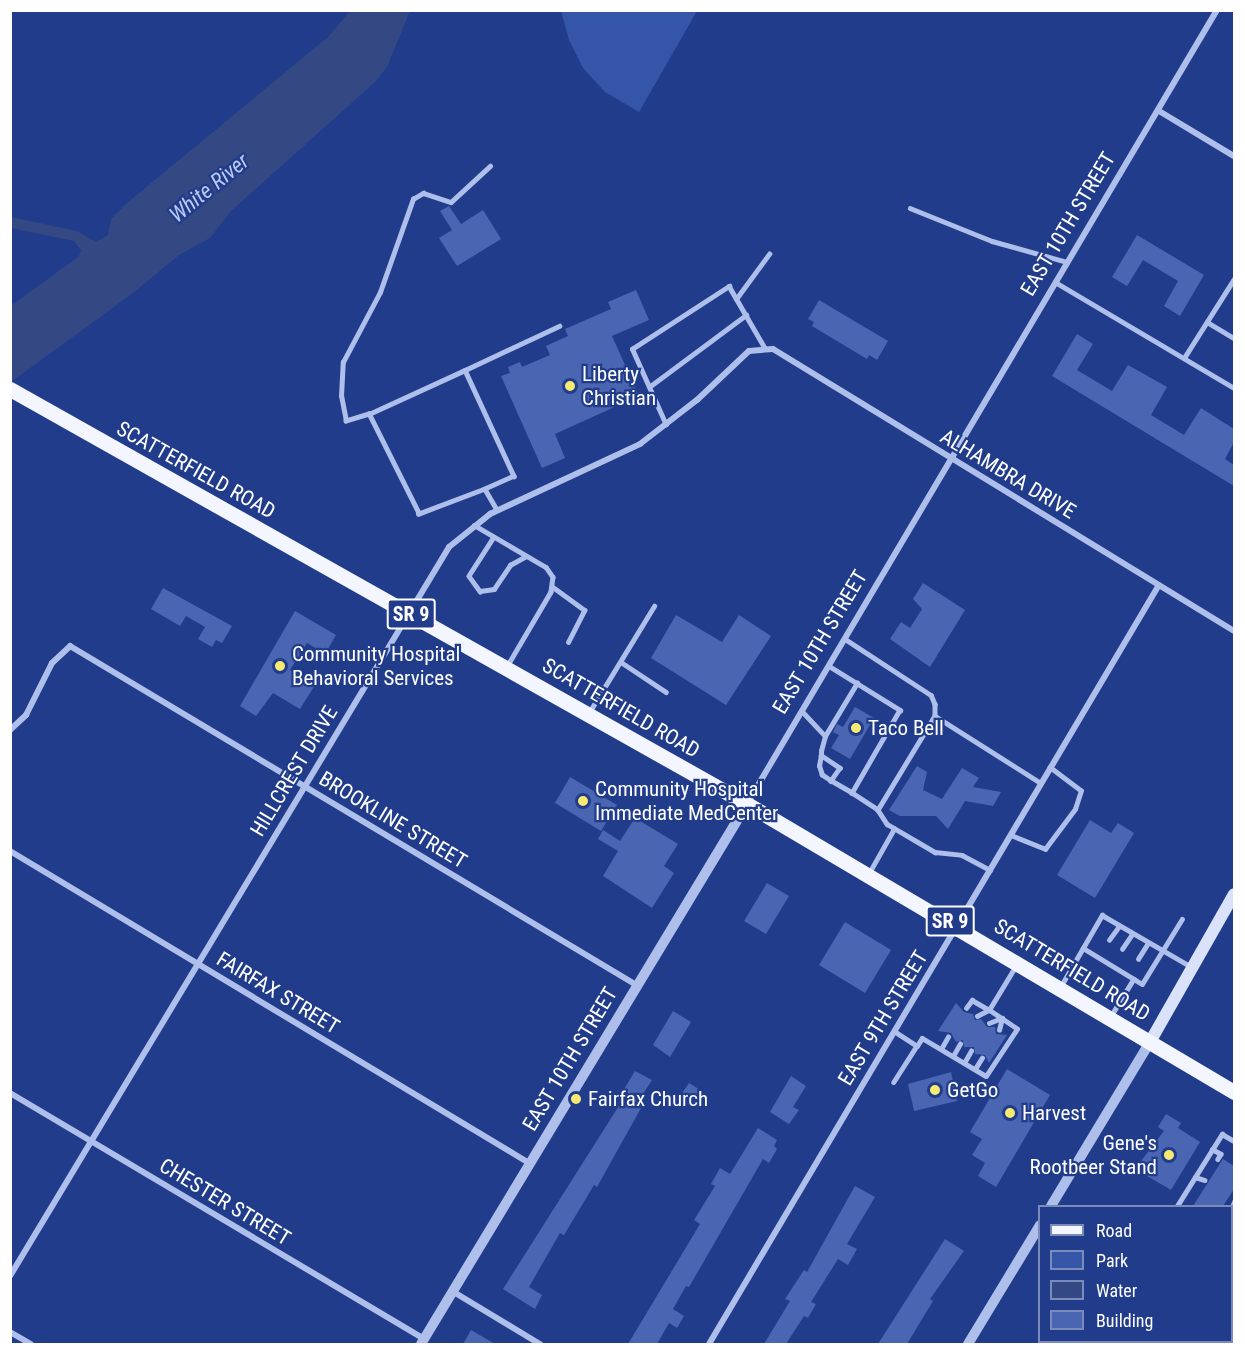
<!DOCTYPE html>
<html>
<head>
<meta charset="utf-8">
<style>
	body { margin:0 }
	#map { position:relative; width:1245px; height:1355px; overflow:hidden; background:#213c8b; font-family:"Roboto Condensed",sans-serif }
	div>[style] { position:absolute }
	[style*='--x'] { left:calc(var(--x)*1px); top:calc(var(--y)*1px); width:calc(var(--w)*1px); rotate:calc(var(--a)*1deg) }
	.green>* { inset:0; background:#3555a8 }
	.water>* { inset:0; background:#344883 }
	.building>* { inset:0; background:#4a66b2 }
	.service>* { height:4.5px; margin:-2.25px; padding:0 2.25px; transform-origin:2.25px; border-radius:2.25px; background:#afbfeb }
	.minor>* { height:6px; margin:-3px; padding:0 3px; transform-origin:3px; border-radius:3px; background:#afbfeb }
	.tertiary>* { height:10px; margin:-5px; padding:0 5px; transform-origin:5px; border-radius:5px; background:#afbfeb }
	.secondary>* { height:12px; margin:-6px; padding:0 6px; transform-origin:6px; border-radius:6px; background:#dae2f9 }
	.primary>* { height:15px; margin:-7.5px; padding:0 7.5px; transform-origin:7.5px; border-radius:7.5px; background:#f3f6fe }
	.dots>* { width:16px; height:16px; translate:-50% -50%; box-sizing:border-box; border:3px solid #213c8b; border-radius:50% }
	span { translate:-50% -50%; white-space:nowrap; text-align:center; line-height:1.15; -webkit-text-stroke:4.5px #213c8b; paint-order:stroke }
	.shield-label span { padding:2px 4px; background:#213c8b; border:2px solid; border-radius:4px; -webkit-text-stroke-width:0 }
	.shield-label { font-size:20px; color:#fff; font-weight:700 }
	.street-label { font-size:21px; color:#fff }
	.poi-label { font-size:21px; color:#fff }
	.left { translate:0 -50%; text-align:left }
	.right { translate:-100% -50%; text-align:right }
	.water-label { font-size:22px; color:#bacaf2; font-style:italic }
	.frame { position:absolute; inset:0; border:12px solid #fff; pointer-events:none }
	.legend { position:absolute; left:1038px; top:1205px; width:195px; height:138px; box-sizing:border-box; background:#213c8b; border:2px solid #7a8ab9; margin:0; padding:8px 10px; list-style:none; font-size:18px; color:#fff }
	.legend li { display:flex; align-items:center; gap:12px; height:30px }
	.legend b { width:30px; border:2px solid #7a8ab9 }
</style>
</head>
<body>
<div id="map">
	<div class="green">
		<div style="clip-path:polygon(561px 11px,561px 10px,697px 11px,639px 112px,605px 92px,583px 68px,569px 40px)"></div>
	</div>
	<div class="water">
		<div style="clip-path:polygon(350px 11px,410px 11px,387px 67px,375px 82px,231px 211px,210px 238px,179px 255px,133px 293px,11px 382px,11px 306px,79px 256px,81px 250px,74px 241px,11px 228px,11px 217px,77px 231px,96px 242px,108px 235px,111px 219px,127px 203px,328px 37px)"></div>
	</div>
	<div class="building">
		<div style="clip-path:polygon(449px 206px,461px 224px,483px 210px,501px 239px,457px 266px,439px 238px,452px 230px,440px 211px)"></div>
		<div style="clip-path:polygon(1137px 235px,1204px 275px,1180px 316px,1164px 306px,1178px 281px,1143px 260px,1127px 286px,1112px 277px)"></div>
		<div style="clip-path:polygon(636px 290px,649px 320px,612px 336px,639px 396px,555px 434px,565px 458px,542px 468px,501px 376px,510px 373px,508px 367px,520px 362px,522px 367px,550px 355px,546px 346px,568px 336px,565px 329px,611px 309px,608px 302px)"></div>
		<div style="clip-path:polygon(819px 300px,888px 341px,877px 360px,869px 355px,867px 359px,812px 326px,814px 322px,808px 319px)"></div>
		<div style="clip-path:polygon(1077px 334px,1093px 344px,1077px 370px,1112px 391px,1128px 365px,1167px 387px,1151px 415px,1184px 435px,1201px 408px,1234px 429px,1234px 442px,1225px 459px,1234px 465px,1234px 486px,1052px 376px)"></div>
		<div style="clip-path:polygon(923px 583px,965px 610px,930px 667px,890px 639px,901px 622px,910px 628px,922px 609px,913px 599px)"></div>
		<div style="clip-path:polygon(163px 588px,232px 626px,222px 643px,216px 640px,212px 647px,198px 639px,205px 627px,186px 616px,180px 626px,151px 609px)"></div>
		<div style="clip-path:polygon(295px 611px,336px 635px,325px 654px,307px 643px,290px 670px,315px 685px,300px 709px,273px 693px,256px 716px,240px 706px)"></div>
		<div style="clip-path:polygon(676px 615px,722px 642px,739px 615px,771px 636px,726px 705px,651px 658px)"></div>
		<div style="clip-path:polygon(855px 707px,874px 718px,850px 759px,831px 748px,839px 735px,833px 732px,837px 724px,843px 727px)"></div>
		<div style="clip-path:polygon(917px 766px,927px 772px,923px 790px,942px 799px,962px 768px,979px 778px,973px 787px,1001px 792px,993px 806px,965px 801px,948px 829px,936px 816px,900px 816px,889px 810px)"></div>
		<div style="clip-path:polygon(570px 777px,617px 805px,601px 831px,555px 803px)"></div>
		<div style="clip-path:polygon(635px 818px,678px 844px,664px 866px,674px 873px,652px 908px,603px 876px,618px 851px,598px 839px,603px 830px,620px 841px)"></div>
		<div style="clip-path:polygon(1090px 820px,1111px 833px,1118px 823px,1134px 833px,1095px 898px,1057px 875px)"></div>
		<div style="clip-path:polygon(767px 883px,789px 896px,766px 934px,744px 921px)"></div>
		<div style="clip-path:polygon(845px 922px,891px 950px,865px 993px,819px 965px)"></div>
		<div style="clip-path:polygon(956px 1003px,964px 1012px,973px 1014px,975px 1020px,981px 1019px,987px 1027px,995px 1027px,996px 1034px,1007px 1035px,989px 1063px,985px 1055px,975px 1054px,974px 1047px,964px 1047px,963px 1040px,956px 1042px,951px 1033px,938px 1031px)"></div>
		<div style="clip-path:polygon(673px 1011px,691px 1022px,670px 1057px,653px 1045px)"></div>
		<div style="clip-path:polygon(1007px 1069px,1050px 1095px,996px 1187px,978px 1176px,985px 1163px,972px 1155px,982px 1139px,970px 1132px)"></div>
		<div style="clip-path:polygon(635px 1071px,652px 1080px,636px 1105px,641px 1108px,597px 1187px,594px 1185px,564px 1235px,560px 1233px,529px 1287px,542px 1295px,535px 1309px,503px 1289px,627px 1093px,623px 1091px)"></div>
		<div style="clip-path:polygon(951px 1072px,957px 1101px,914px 1111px,908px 1084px)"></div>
		<div style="clip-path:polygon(791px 1076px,806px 1086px,793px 1107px,799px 1110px,789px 1124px,770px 1112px)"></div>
		<div style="clip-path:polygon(689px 1083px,702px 1091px,693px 1104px,680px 1096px)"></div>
		<div style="clip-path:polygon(1166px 1114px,1181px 1123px,1178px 1128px,1200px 1142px,1171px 1190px,1135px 1169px,1164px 1131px,1158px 1127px)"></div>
		<div style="clip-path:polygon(758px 1128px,777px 1140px,774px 1146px,777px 1149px,769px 1163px,763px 1159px,689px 1287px,686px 1286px,673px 1309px,684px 1316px,677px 1328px,669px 1323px,657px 1344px,628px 1344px,700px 1224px,694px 1220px,715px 1186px,711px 1184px,720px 1168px,730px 1174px)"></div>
		<div style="clip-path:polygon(1223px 1159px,1234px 1166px,1234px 1189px,1223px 1206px,1193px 1206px)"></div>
		<div style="clip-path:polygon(855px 1186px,875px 1197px,847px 1244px,857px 1249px,848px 1265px,838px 1259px,811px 1302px,816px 1304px,808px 1318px,804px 1316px,786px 1344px,764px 1344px,790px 1301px,785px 1299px,804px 1270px,807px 1272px)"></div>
		<div style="clip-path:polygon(945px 1239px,964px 1251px,930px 1299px,933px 1301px,907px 1344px,878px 1344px)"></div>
		<div style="clip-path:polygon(471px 1330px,495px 1344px,463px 1344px)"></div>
	</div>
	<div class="service">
		<div style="--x:910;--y:208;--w:88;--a:21.9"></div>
		<div style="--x:992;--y:241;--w:78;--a:15.6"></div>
		<div style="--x:1055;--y:282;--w:208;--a:30.6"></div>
		<div style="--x:736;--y:299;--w:56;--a:-53.7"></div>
		<div style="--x:1207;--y:322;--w:31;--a:31"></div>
		<div style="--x:1184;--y:358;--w:93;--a:-57.7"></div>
		<div style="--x:465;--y:370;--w:104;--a:-25.1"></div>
		<div style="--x:649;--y:387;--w:121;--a:-36.6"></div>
		<div style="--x:369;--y:414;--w:24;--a:163"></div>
		<div style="--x:346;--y:421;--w:25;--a:-101"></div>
		<div style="--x:341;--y:396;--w:34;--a:-87"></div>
		<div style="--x:343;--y:362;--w:79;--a:-62.1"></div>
		<div style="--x:380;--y:292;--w:99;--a:-70.5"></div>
		<div style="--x:413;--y:199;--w:12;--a:-31"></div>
		<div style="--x:423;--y:193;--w:29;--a:18"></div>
		<div style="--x:451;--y:202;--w:53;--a:-42.7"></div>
		<div style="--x:666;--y:425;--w:83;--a:-114.1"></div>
		<div style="--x:632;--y:349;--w:116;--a:-33"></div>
		<div style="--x:729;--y:286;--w:72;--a:59.9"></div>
		<div style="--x:485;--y:489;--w:71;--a:159.3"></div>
		<div style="--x:419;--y:514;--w:112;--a:-116.6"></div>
		<div style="--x:369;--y:414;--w:106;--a:-24.6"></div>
		<div style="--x:465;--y:370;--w:117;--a:65.2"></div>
		<div style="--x:514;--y:476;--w:32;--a:156"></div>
		<div style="--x:485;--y:489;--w:24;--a:60"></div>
		<div style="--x:474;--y:525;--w:83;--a:30.3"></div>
		<div style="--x:546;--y:567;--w:12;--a:55"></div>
		<div style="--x:553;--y:577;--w:15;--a:98"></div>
		<div style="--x:551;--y:592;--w:87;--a:120.4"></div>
		<div style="--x:494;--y:537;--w:46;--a:122.7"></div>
		<div style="--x:469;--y:576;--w:19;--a:54"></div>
		<div style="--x:480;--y:591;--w:14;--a:-8"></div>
		<div style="--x:494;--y:589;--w:29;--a:-56"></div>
		<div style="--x:510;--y:565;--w:18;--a:-29"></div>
		<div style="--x:553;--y:587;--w:39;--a:36"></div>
		<div style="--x:585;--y:610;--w:36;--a:117"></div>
		<div style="--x:845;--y:639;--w:103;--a:33.1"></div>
		<div style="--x:931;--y:695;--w:10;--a:66"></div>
		<div style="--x:935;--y:704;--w:12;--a:90"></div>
		<div style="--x:935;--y:716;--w:110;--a:121.2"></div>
		<div style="--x:878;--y:810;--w:31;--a:-147"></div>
		<div style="--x:621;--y:662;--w:54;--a:33.7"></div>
		<div style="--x:829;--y:666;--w:84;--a:31.8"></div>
		<div style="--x:900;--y:710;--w:96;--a:120"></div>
		<div style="--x:852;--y:793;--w:24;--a:-150"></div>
		<div style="--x:590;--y:711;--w:123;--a:-58.6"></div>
		<div style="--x:802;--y:711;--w:34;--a:47"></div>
		<div style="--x:935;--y:716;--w:125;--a:32.3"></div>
		<div style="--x:821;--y:755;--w:23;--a:34"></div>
		<div style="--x:840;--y:768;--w:16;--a:125"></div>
		<div style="--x:831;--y:781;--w:11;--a:-146"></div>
		<div style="--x:822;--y:775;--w:9;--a:-108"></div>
		<div style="--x:819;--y:766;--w:11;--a:-80"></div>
		<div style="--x:821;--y:755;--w:4;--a:-90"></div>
		<div style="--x:821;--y:751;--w:16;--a:-75"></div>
		<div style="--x:825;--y:736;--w:62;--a:-58.9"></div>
		<div style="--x:878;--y:810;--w:17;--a:57"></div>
		<div style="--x:887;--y:824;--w:56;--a:30.3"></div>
		<div style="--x:935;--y:852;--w:27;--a:6"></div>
		<div style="--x:962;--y:855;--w:32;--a:28"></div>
		<div style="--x:1011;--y:835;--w:37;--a:22"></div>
		<div style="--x:1045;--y:849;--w:50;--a:-53.1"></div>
		<div style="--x:1075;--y:809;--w:19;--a:-72"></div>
		<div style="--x:1081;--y:791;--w:39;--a:-143"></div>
		<div style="--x:869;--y:873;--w:51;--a:-60.4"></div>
		<div style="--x:1109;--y:940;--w:17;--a:-54"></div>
		<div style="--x:1083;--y:948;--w:60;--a:31.3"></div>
		<div style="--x:1134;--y:979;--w:42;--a:121.4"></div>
		<div style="--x:1122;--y:949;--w:18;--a:-56"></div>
		<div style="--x:1138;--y:959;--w:19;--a:-58"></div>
		<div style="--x:1134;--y:979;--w:9;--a:32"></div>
		<div style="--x:1142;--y:984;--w:76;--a:-58.4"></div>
		<div style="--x:1061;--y:986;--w:82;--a:-60"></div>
		<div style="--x:1102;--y:915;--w:102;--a:30.1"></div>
		<div style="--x:966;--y:1008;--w:10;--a:-53"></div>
		<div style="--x:972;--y:1000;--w:20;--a:30"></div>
		<div style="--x:977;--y:1016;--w:13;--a:-27"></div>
		<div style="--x:989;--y:1023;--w:14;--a:-21"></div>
		<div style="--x:999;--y:1030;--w:12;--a:-76"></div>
		<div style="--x:894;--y:1031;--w:27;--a:33"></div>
		<div style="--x:917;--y:1046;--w:43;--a:122.6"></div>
		<div style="--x:917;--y:1046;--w:9;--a:-58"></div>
		<div style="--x:922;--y:1038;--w:74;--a:30.7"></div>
		<div style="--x:986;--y:1076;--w:56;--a:-56.6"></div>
		<div style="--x:1017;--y:1029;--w:34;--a:-146"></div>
		<div style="--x:989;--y:1010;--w:50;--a:-58.8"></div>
		<div style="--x:941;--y:1049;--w:14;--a:-60"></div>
		<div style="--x:953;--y:1056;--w:14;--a:-60"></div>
		<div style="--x:964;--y:1063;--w:14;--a:-60"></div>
		<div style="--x:975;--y:1069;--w:13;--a:-58"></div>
		<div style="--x:1212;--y:1149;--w:10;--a:29"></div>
		<div style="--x:1221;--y:1154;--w:6;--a:121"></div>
		<div style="--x:1195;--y:1177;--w:10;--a:17"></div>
		<div style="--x:1177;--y:1206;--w:85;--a:-58"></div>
		<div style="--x:1222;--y:1134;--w:14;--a:30"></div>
		<div style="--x:1232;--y:1207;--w:5;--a:-68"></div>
	</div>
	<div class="minor">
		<div style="--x:1159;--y:111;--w:87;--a:31"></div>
		<div style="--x:10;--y:730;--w:22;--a:-43"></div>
		<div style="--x:26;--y:715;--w:58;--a:-63.4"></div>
		<div style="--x:52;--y:663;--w:25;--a:-43"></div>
		<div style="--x:70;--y:646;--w:662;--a:30.9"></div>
		<div style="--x:748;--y:802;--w:920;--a:-59.37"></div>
		<div style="--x:10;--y:851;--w:606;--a:31.01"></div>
		<div style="--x:10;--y:1093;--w:482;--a:30.7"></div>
		<div style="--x:1232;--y:1251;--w:5;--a:-68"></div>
		<div style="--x:10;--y:1276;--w:851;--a:-58.94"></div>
		<div style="--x:449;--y:547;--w:53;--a:-38.8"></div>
		<div style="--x:490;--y:514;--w:166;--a:-25"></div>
		<div style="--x:640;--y:444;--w:72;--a:-37.7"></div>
		<div style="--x:697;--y:400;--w:71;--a:-43.3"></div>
		<div style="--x:749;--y:351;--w:24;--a:-5"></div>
		<div style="--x:773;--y:349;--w:540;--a:31.45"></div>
		<div style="--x:452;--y:1291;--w:103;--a:31.1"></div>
		<div style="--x:10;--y:1332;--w:24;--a:30"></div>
		<div style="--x:709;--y:1344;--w:882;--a:-59.34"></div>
		<div style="--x:1175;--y:1344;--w:2;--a:-63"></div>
	</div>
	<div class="tertiary">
		<div style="--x:1051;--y:1206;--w:192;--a:-58.9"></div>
		<div style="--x:421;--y:1344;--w:631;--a:-58.88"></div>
		<div style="--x:968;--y:1344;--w:139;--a:-58.8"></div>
	</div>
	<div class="secondary">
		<div style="--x:1150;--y:1042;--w:170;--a:-60.4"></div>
	</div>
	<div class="primary">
		<div style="--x:10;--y:389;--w:846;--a:29.38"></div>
		<div style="--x:747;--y:804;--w:566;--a:30.6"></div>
	</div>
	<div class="dots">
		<div style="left:570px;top:386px;background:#f8e970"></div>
		<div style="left:280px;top:666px;background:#f8e970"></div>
		<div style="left:856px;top:728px;background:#f8e970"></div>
		<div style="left:583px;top:801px;background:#f8e970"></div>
		<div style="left:935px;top:1090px;background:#f8e970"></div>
		<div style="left:576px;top:1099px;background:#f8e970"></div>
		<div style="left:1010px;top:1113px;background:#f8e970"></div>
		<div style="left:1169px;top:1155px;background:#f8e970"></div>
	</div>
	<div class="shield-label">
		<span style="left:411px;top:614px">SR 9</span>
		<span style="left:950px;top:921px">SR 9</span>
	</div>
	<div class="street-label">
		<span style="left:1068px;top:224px;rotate:-59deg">EAST 10TH STREET</span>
		<span style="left:196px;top:470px;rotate:29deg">SCATTERFIELD ROAD</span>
		<span style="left:1008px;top:474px;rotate:31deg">ALHAMBRA DRIVE</span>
		<span style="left:820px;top:642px;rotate:-59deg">EAST 10TH STREET</span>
		<span style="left:621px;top:708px;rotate:30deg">SCATTERFIELD ROAD</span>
		<span style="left:294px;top:771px;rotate:-59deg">HILLCREST DRIVE</span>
		<span style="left:393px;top:820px;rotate:31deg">BROOKLINE STREET</span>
		<span style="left:1072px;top:970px;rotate:31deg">SCATTERFIELD ROAD</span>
		<span style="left:278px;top:993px;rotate:31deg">FAIRFAX STREET</span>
		<span style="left:883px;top:1018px;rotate:-59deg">EAST 9TH STREET</span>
		<span style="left:570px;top:1059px;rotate:-59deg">EAST 10TH STREET</span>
		<span style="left:225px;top:1202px;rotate:31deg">CHESTER STREET</span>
	</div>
	<div class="poi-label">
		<span class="left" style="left:582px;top:386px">Liberty<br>Christian</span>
		<span class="left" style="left:292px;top:666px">Community Hospital<br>Behavioral Services</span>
		<span class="left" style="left:868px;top:728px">Taco Bell</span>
		<span class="left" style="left:595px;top:801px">Community Hospital<br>Immediate MedCenter</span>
		<span class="left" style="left:947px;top:1090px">GetGo</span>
		<span class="left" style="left:588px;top:1099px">Fairfax Church</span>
		<span class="left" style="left:1022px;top:1113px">Harvest</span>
		<span class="right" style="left:1157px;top:1155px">Gene's<br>Rootbeer Stand</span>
	</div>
	<div class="water-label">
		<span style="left:209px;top:188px;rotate:-39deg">White River</span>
	</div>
	<div class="frame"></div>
	<ul class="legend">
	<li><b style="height:8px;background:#f3f6fe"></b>Road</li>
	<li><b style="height:16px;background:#3555a8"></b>Park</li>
	<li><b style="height:16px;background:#344883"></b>Water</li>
	<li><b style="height:16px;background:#4a66b2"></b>Building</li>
	</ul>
</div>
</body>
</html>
